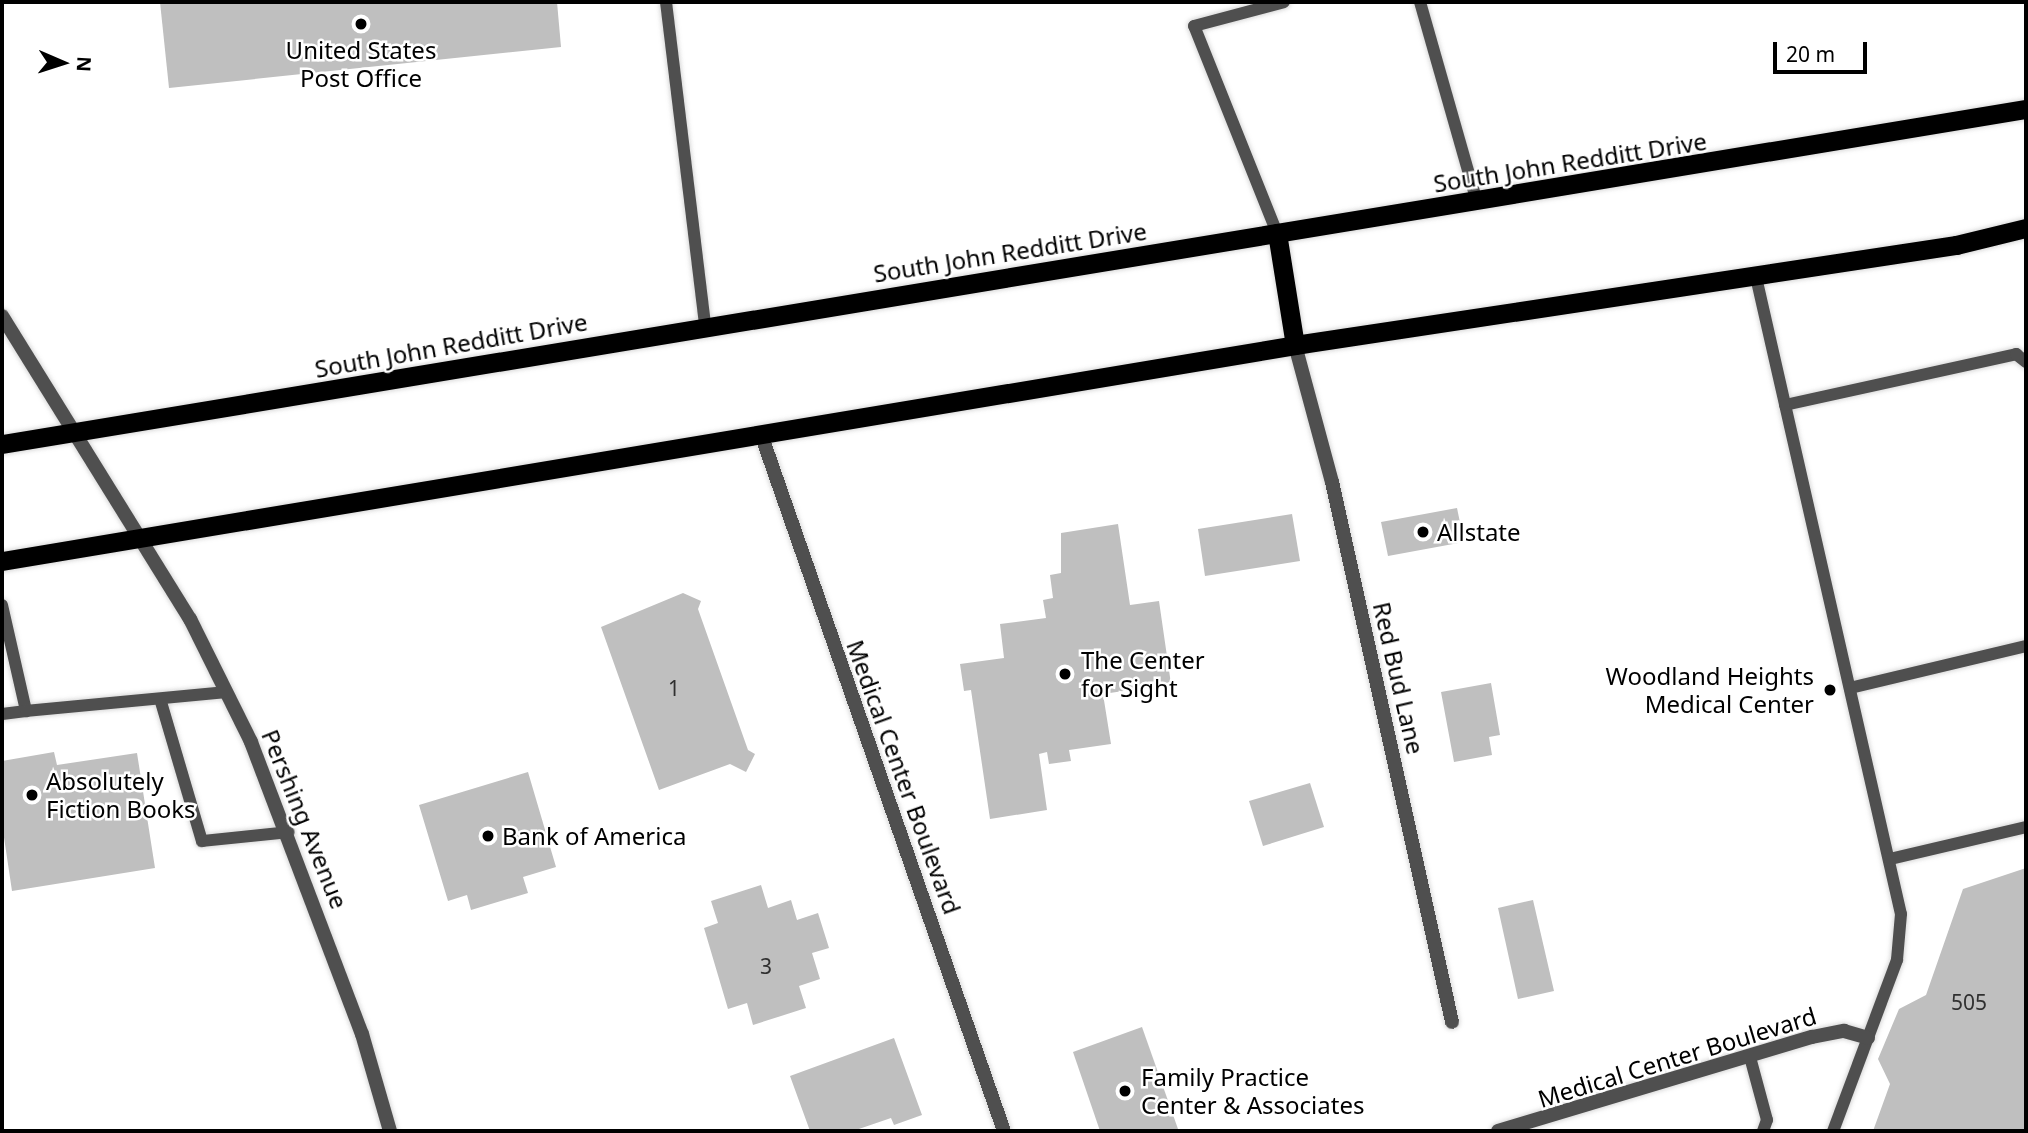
<!DOCTYPE html>
<html>
<head>
<meta charset="utf-8">
<style>
	body { margin:0 }
	#map { position:relative; width:2028px; height:1133px; overflow:hidden; background:#fff; font-family:"Noto Sans",sans-serif }
	div>[style] { position:absolute }
	[style*='--x'] { left:calc(var(--x)*1px); top:calc(var(--y)*1px); width:calc(var(--w)*1px); rotate:calc(var(--a)*1deg) }
	.building>* { inset:0; background:#bfbfbf }
	.roads { filter:drop-shadow(0 0 2px #dbdbdb) drop-shadow(0 0 2px #dbdbdb) }
	.service>* { height:12px; margin:-6px; padding:0 6px; transform-origin:6px; border-radius:6px; background:#4f4f4f }
	.minor>* { height:14px; margin:-7px; padding:0 7px; transform-origin:7px; border-radius:7px; background:#4f4f4f }
	.tertiary>* { height:14px; margin:-7px; padding:0 7px; transform-origin:7px; border-radius:7px; background:#4f4f4f }
	.trunk>* { height:19px; margin:-9.5px; padding:0 9.5px; transform-origin:9.5px; border-radius:9.5px; background:#000 }
	.dots>* { width:19px; height:19px; translate:-50% -50%; box-sizing:border-box; border:4px solid #fff; border-radius:50% }
	span { translate:-50% -50%; white-space:nowrap; text-align:center; line-height:1.15; -webkit-text-stroke:5px #fff; paint-order:stroke }
	.number-label { font-size:21px; color:#303030 }
	.number-label span { -webkit-text-stroke-width:0 }
	.poi-label { font-size:24px; color:#000 }
	.left { translate:0 -50%; text-align:left }
	.right { translate:-100% -50%; text-align:right }
	.street-label { font-size:24px; color:#000 }
	.frame { position:absolute; inset:0; border:4px solid #000; pointer-events:none }
	.north { position:absolute; left:28px; top:28px; width:70px; height:70px; -webkit-text-stroke:5px #fff; paint-order:stroke; rotate:93deg; font-size:19px; font-weight:700; line-height:28px; text-align:center; color:#000 }
	.north::after { content:''; display:block; margin:auto; width:24px; height:32px; background:#000; clip-path:polygon(50% 0,100% 100%,50% 72%,0 100%) }
	.scale { position:absolute; left:1773px; top:42px; width:94px; height:32px; box-sizing:border-box; border:4px solid #000; border-top:0; padding-left:9px; font-size:21px; line-height:24px; white-space:nowrap; color:#000; -webkit-text-stroke:5px #fff; paint-order:stroke }
</style>
</head>
<body>
<div id="map">
	<div class="building">
		<div style="clip-path:polygon(160px 2px,557px 2px,561px 47px,169px 88px)"></div>
		<div style="clip-path:polygon(1457px 508px,1464px 542px,1388px 556px,1381px 522px)"></div>
		<div style="clip-path:polygon(1292px 514px,1300px 561px,1205px 576px,1198px 529px)"></div>
		<div style="clip-path:polygon(1118px 524px,1130px 605px,1159px 601px,1171px 684px,1103px 694px,1111px 744px,1069px 750px,1071px 761px,1049px 764px,1047px 752px,1039px 754px,1047px 810px,990px 819px,971px 690px,964px 691px,960px 664px,1004px 658px,1000px 624px,1046px 618px,1043px 600px,1053px 598px,1050px 575px,1061px 573px,1061px 533px)"></div>
		<div style="clip-path:polygon(683px 593px,701px 601px,698px 609px,748px 750px,755px 754px,746px 772px,730px 764px,659px 790px,601px 627px)"></div>
		<div style="clip-path:polygon(1491px 683px,1500px 735px,1489px 737px,1492px 755px,1454px 762px,1441px 692px)"></div>
		<div style="clip-path:polygon(54px 752px,57px 765px,137px 753px,155px 868px,12px 891px,2px 824px,2px 761px)"></div>
		<div style="clip-path:polygon(528px 772px,556px 867px,523px 877px,528px 893px,471px 910px,467px 895px,448px 901px,419px 805px)"></div>
		<div style="clip-path:polygon(1310px 783px,1324px 827px,1263px 846px,1249px 801px)"></div>
		<div style="clip-path:polygon(2026px 868px,2026px 1131px,1873px 1131px,1890px 1084px,1878px 1059px,1899px 1009px,1926px 995px,1963px 889px)"></div>
		<div style="clip-path:polygon(761px 885px,768px 908px,791px 900px,797px 920px,818px 913px,829px 948px,812px 953px,820px 979px,799px 986px,806px 1008px,753px 1025px,747px 1003px,728px 1009px,704px 928px,718px 923px,711px 901px)"></div>
		<div style="clip-path:polygon(1533px 900px,1554px 991px,1518px 999px,1498px 908px)"></div>
		<div style="clip-path:polygon(1142px 1027px,1178px 1129px,1100px 1131px,1073px 1052px)"></div>
		<div style="clip-path:polygon(894px 1038px,922px 1115px,894px 1125px,891px 1118px,853px 1131px,810px 1131px,790px 1076px)"></div>
	</div>
	<div class="roads">
		<div class="service">
			<div style="--x:666;--y:2;--w:326;--a:83.1"></div>
			<div style="--x:1420;--y:2;--w:208;--a:74.1"></div>
			<div style="--x:1277;--y:233;--w:223;--a:-111.8"></div>
			<div style="--x:1194;--y:26;--w:93;--a:-14.9"></div>
			<div style="--x:1756;--y:277;--w:653;--a:77.18"></div>
			<div style="--x:1901;--y:914;--w:46;--a:95"></div>
			<div style="--x:1897;--y:960;--w:183;--a:110.5"></div>
			<div style="--x:1785;--y:405;--w:237;--a:-12.4"></div>
			<div style="--x:2016;--y:354;--w:13;--a:39"></div>
			<div style="--x:2;--y:605;--w:109;--a:77.2"></div>
			<div style="--x:26;--y:711;--w:24;--a:173"></div>
			<div style="--x:1850;--y:688;--w:181;--a:-13.4"></div>
			<div style="--x:161;--y:702;--w:145;--a:73.6"></div>
			<div style="--x:202;--y:841;--w:87;--a:-5.9"></div>
			<div style="--x:26;--y:711;--w:201;--a:-5.4"></div>
			<div style="--x:1890;--y:859;--w:140;--a:-13.2"></div>
			<div style="--x:1750;--y:1057;--w:65;--a:74.9"></div>
			<div style="--x:1767;--y:1120;--w:12;--a:110"></div>
		</div>
		<div class="minor">
			<div style="--x:1295;--y:345;--w:142;--a:74.9"></div>
			<div style="--x:1332;--y:482;--w:553;--a:77.47"></div>
			<div style="--x:762;--y:437;--w:735;--a:70.78"></div>
			<div style="--x:1498;--y:1131;--w:328;--a:-16.7"></div>
			<div style="--x:1812;--y:1037;--w:33;--a:-11"></div>
			<div style="--x:1844;--y:1031;--w:25;--a:16"></div>
		</div>
		<div class="tertiary">
			<div style="--x:2;--y:316;--w:357;--a:58.2"></div>
			<div style="--x:190;--y:619;--w:137;--a:63.6"></div>
			<div style="--x:251;--y:742;--w:312;--a:69.2"></div>
			<div style="--x:362;--y:1034;--w:101;--a:73.9"></div>
		</div>
		<div class="trunk">
			<div style="--x:1277;--y:233;--w:113;--a:80.9"></div>
			<div style="--x:2;--y:444;--w:2052;--a:-9.4"></div>
			<div style="--x:2;--y:561;--w:1311;--a:-9.48"></div>
			<div style="--x:1295;--y:345;--w:669;--a:-8.6"></div>
			<div style="--x:1956;--y:245;--w:72;--a:-13.7"></div>
		</div>
	</div>
	<div class="dots">
		<div style="left:361px;top:24px;background:#000"></div>
		<div style="left:1423px;top:532px;background:#000"></div>
		<div style="left:1065px;top:674px;background:#000"></div>
		<div style="left:1830px;top:690px;background:#000"></div>
		<div style="left:32px;top:795px;background:#000"></div>
		<div style="left:488px;top:836px;background:#000"></div>
		<div style="left:1125px;top:1091px;background:#000"></div>
	</div>
	<div class="number-label">
		<span style="left:674px;top:688px">1</span>
		<span style="left:766px;top:966px">3</span>
		<span style="left:1969px;top:1002px">505</span>
	</div>
	<div class="poi-label">
		<span style="left:361px;top:64px">United States<br>Post Office</span>
		<span class="left" style="left:1437px;top:532px">Allstate</span>
		<span class="left" style="left:1081px;top:674px">The Center<br>for Sight</span>
		<span class="right" style="left:1814px;top:690px">Woodland Heights<br>Medical Center</span>
		<span class="left" style="left:46px;top:795px">Absolutely<br>Fiction Books</span>
		<span class="left" style="left:502px;top:836px">Bank of America</span>
		<span class="left" style="left:1141px;top:1091px">Family Practice<br>Center &amp; Associates</span>
	</div>
	<div class="street-label">
		<span style="left:1570px;top:162px;rotate:-9deg">South John Redditt Drive</span>
		<span style="left:1010px;top:252px;rotate:-9deg">South John Redditt Drive</span>
		<span style="left:451px;top:345px;rotate:-10deg">South John Redditt Drive</span>
		<span style="left:1399px;top:678px;rotate:77deg">Red Bud Lane</span>
		<span style="left:904px;top:777px;rotate:70deg">Medical Center Boulevard</span>
		<span style="left:305px;top:819px;rotate:68deg">Pershing Avenue</span>
		<span style="left:1677px;top:1057px;rotate:-17deg">Medical Center Boulevard</span>
	</div>
	<div class="frame"></div>
	<div class="north">N</div>
	<div class="scale">20 m</div>
</div>
</body>
</html>
